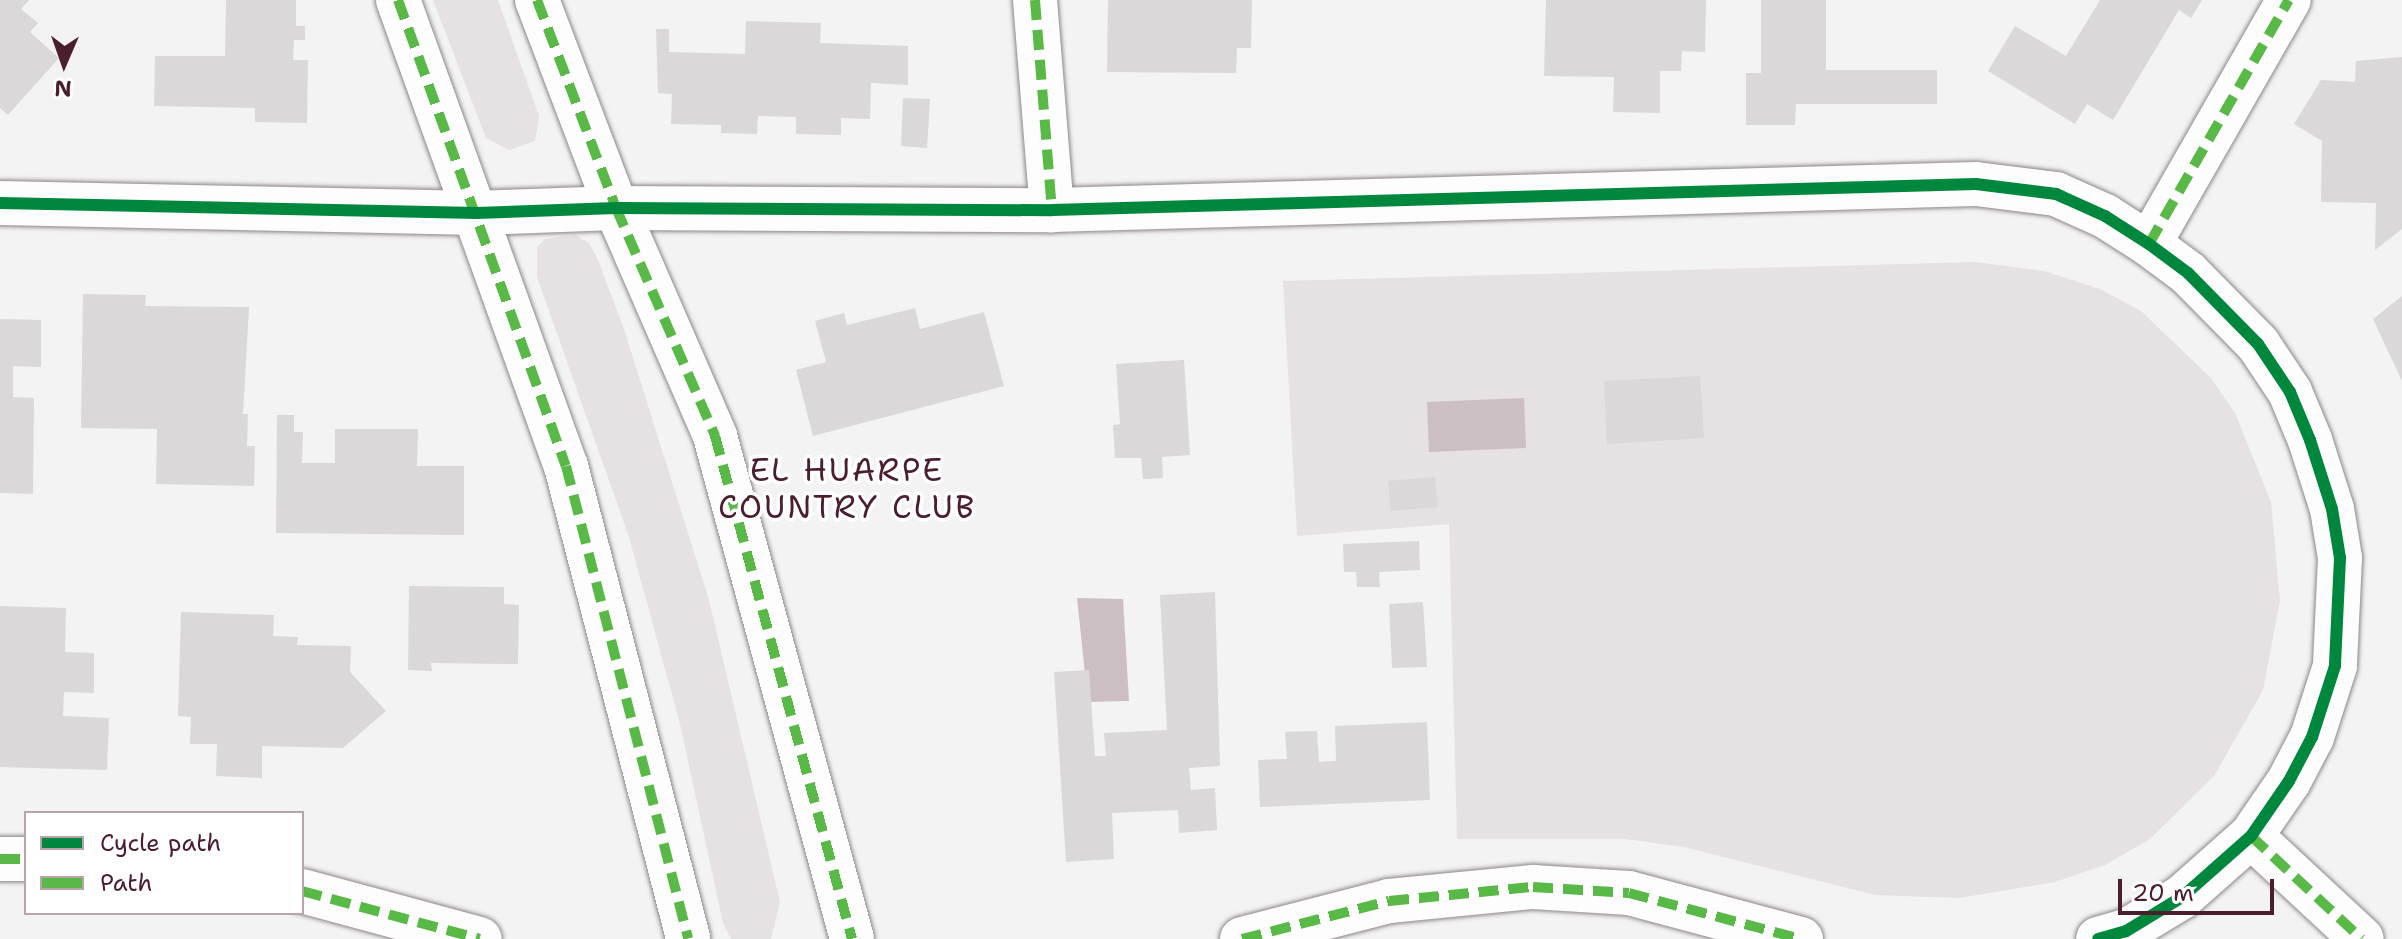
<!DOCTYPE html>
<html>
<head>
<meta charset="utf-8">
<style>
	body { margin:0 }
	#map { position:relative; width:2402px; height:939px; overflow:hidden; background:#f3f3f3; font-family:"Shantell Sans",sans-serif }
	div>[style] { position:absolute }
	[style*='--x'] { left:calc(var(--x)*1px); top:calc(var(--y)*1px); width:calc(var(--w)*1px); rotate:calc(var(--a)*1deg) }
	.green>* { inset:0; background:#e6e1e2 }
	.water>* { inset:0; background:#cbbfc3 }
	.building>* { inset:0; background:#dad8d9 }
	.roads { filter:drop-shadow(0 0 2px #8e8688) drop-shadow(0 0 2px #8e8688) }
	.minor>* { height:44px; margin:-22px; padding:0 22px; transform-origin:22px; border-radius:22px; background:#fdfdfd }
	.quiet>* { height:10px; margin-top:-5px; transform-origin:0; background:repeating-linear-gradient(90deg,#58b947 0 20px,transparent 0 30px) }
	.cycleway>* { height:12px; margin:-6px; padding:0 6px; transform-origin:6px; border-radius:6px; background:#00873e }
	span { translate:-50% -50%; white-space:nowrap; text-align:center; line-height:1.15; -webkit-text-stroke:7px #fff; paint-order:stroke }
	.neighbourhood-label { font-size:32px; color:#4a1f2b; letter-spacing:2px }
	.legend { position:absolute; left:24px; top:811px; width:280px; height:104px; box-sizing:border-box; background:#fff; border:2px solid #b7a5aa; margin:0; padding:10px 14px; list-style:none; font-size:24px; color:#4a1f2b }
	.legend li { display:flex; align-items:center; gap:16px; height:40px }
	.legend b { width:40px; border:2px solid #b7a5aa }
	.north { position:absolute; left:24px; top:24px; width:80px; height:80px; -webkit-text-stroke:6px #fff; paint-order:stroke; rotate:182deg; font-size:22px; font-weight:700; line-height:32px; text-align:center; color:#4a1f2b }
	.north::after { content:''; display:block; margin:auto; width:28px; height:36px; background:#4a1f2b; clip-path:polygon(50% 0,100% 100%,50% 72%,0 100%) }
	.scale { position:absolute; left:2118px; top:879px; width:156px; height:36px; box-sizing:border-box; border:4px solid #4a1f2b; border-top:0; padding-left:10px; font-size:24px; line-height:28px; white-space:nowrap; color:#4a1f2b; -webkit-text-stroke:6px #fff; paint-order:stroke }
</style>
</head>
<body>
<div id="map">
	<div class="green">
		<div style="clip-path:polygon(433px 0,498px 0,539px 116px,535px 141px,509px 150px,486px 138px)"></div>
		<div style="clip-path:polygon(575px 235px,589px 243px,598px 260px,624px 329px,709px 600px,780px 902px,771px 939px,731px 939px,723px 923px,680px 724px,629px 537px,537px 277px,537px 247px,545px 239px)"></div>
		<div style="clip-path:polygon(1976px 262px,2044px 271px,2100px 289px,2141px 311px,2211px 378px,2235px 413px,2271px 502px,2280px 601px,2263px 690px,2214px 776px,2150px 839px,2105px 865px,2055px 882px,1959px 898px,1875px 895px,1684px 847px,1625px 839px,1457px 839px,1449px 524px,1297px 536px,1283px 281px)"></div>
	</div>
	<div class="water">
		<div style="clip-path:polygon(1524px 398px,1526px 448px,1429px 452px,1427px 402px)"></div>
		<div style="clip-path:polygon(1077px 598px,1123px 599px,1129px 701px,1088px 702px)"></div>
	</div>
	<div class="building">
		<div style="clip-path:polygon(0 0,29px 0,21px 9px,38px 23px,30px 32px,59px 58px,8px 115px,0 108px)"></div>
		<div style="clip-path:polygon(226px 0,296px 0,296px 26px,305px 26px,305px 40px,294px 40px,293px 60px,308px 60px,307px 123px,255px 122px,255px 108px,154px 106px,155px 56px,225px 56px)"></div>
		<div style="clip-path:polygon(1108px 0,1252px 0,1251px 48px,1237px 48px,1236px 73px,1107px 72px)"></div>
		<div style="clip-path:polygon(1546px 0,1706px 0,1705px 52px,1682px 51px,1681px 71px,1660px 71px,1660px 113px,1613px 112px,1614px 77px,1544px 76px)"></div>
		<div style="clip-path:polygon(1761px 0,1826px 0,1826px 70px,1937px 70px,1937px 104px,1796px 104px,1795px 125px,1746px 125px,1746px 73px,1761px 73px)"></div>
		<div style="clip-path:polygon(2100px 0,2202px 0,2191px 18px,2179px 10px,2113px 120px,2087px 104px,2075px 124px,1988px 71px,2015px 26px,2066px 56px)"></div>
		<div style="clip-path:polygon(746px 21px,821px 23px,820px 43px,908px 46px,908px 85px,871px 83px,870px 119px,841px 118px,841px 135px,796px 134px,796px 117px,758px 116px,757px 134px,721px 133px,721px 125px,671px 124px,672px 94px,658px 93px,656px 29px,669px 29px,669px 52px,745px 54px)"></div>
		<div style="clip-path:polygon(2402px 57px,2402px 229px,2375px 250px,2376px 203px,2321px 202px,2322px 141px,2294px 124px,2321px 80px,2355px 82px,2356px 61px)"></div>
		<div style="clip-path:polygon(903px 98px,930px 99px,927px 148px,901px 146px)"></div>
		<div style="clip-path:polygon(83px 294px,146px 295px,145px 306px,249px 307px,243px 414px,248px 414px,247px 446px,255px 446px,254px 486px,156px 484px,157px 429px,81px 428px)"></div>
		<div style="clip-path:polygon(2402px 296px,2402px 381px,2373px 319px)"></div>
		<div style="clip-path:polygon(915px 308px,920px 329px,984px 312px,1004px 386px,813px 436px,796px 370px,826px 362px,815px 321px,844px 313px,847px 325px)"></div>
		<div style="clip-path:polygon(0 319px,41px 320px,41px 367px,13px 366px,13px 397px,34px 398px,33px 494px,0 493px)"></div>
		<div style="clip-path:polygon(1184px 360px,1190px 455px,1162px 457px,1163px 478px,1143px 479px,1141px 458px,1115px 458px,1113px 425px,1120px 424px,1116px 364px)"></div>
		<div style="clip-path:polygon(1700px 376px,1704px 438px,1607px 444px,1604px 381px)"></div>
		<div style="clip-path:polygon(277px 415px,294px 415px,294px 432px,303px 432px,302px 463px,335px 463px,335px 429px,418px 429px,417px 466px,464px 466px,464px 535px,276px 533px)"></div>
		<div style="clip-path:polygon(1435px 477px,1438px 507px,1391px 511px,1388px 481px)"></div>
		<div style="clip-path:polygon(1419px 541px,1420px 570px,1379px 572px,1380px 587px,1357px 587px,1356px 572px,1344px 572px,1343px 544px)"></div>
		<div style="clip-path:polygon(409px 586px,504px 587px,504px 604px,519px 605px,518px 664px,431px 663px,432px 671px,408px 670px)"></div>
		<div style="clip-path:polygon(1215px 592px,1220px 766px,1189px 768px,1191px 790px,1215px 788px,1217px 830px,1179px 833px,1178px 810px,1112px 813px,1114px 859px,1066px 862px,1054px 672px,1089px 670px,1095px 756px,1106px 756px,1104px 733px,1167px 730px,1160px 595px)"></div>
		<div style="clip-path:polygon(1423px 602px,1427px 667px,1392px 668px,1389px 604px)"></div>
		<div style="clip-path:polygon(0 606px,66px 608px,65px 652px,94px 653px,94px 693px,64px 692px,63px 716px,109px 718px,107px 770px,0 767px)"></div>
		<div style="clip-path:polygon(181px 612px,274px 615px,273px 636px,298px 637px,297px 645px,351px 646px,350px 672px,386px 711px,343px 748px,262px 746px,262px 778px,216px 776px,217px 744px,190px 744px,191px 717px,178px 716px)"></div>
		<div style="clip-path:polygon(1427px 722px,1430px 800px,1260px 807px,1258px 760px,1287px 759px,1285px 732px,1317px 731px,1319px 762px,1336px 761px,1335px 726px)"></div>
	</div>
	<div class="roads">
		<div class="minor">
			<div style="--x:398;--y:0;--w:495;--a:70.2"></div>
			<div style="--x:566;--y:466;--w:488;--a:75.5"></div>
			<div style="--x:537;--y:0;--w:222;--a:69.2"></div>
			<div style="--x:616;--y:208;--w:249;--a:66.5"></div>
			<div style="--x:715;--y:436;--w:521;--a:74.76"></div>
			<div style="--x:1035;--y:0;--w:211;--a:85.4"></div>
			<div style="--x:0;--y:203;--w:477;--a:1.2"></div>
			<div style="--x:477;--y:213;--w:139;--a:-2.1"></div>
			<div style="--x:616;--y:208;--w:436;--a:0.3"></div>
			<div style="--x:1052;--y:210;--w:924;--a:-1.61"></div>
			<div style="--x:1976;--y:184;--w:81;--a:7.1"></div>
			<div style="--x:2056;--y:194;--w:54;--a:24.2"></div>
			<div style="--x:2105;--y:216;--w:52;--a:32.5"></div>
			<div style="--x:2149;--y:244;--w:49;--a:36.6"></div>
			<div style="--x:2188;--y:273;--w:100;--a:45.4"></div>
			<div style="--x:2258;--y:344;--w:58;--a:56.3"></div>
			<div style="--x:2290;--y:392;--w:52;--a:67.4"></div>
			<div style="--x:2310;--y:440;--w:72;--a:72.3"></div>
			<div style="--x:2332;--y:509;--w:50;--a:80.7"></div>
			<div style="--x:2340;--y:558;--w:108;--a:92.7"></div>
			<div style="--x:2335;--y:666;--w:75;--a:107.9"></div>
			<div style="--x:2312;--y:737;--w:50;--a:117.6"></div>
			<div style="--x:2289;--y:781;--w:67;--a:124.6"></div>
			<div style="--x:2251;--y:836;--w:92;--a:138.5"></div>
			<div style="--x:2182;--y:897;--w:66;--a:148.7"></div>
			<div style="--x:2126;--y:931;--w:29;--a:164"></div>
			<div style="--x:2149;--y:244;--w:281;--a:-60.2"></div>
			<div style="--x:2251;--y:836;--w:151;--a:42.9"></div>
			<div style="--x:0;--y:859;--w:26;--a:0"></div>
			<div style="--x:302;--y:891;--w:184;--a:15.1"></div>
			<div style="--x:1242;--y:939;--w:152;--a:-14.5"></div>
			<div style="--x:1389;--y:901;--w:145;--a:-5.6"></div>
			<div style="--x:1533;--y:887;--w:96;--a:3.6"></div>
			<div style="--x:1629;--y:893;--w:178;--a:15"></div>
		</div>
	</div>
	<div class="quiet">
		<div style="--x:398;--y:0;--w:495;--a:70.2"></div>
		<div style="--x:566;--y:466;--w:488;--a:75.5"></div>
		<div style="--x:537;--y:0;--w:222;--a:69.2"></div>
		<div style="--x:616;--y:208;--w:249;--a:66.5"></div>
		<div style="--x:715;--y:436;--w:521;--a:74.76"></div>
		<div style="--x:1035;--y:0;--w:211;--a:85.4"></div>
		<div style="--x:2149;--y:244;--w:281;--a:-60.2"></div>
		<div style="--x:2251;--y:836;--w:151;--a:42.9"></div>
		<div style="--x:0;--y:859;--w:26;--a:0"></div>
		<div style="--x:302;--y:891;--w:184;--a:15.1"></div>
		<div style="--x:1242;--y:939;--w:152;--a:-14.5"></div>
		<div style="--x:1389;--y:901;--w:145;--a:-5.6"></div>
		<div style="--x:1533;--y:887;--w:96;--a:3.6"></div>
		<div style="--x:1629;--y:893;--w:178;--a:15"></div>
	</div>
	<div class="cycleway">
		<div style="--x:0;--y:203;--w:477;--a:1.2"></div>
		<div style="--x:477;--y:213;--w:139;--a:-2.1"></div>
		<div style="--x:616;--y:208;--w:436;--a:0.3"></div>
		<div style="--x:1052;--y:210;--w:924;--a:-1.61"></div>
		<div style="--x:1976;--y:184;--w:81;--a:7.1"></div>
		<div style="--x:2056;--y:194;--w:54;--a:24.2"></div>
		<div style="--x:2105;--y:216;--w:52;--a:32.5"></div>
		<div style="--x:2149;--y:244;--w:49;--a:36.6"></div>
		<div style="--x:2188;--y:273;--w:100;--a:45.4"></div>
		<div style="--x:2258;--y:344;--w:58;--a:56.3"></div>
		<div style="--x:2290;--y:392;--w:52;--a:67.4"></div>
		<div style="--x:2310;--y:440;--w:72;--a:72.3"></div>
		<div style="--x:2332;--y:509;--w:50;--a:80.7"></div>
		<div style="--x:2340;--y:558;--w:108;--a:92.7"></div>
		<div style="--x:2335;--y:666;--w:75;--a:107.9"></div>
		<div style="--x:2312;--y:737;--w:50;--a:117.6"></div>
		<div style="--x:2289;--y:781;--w:67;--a:124.6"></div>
		<div style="--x:2251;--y:836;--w:92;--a:138.5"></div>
		<div style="--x:2182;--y:897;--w:66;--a:148.7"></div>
		<div style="--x:2126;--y:931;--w:29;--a:164"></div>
	</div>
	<div class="neighbourhood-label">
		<span style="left:847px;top:489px">EL HUARPE<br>COUNTRY CLUB</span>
	</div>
	<ul class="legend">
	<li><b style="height:10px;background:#00873e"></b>Cycle path</li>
	<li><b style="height:10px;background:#58b947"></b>Path</li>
	</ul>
	<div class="north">N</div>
	<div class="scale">20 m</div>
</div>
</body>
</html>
